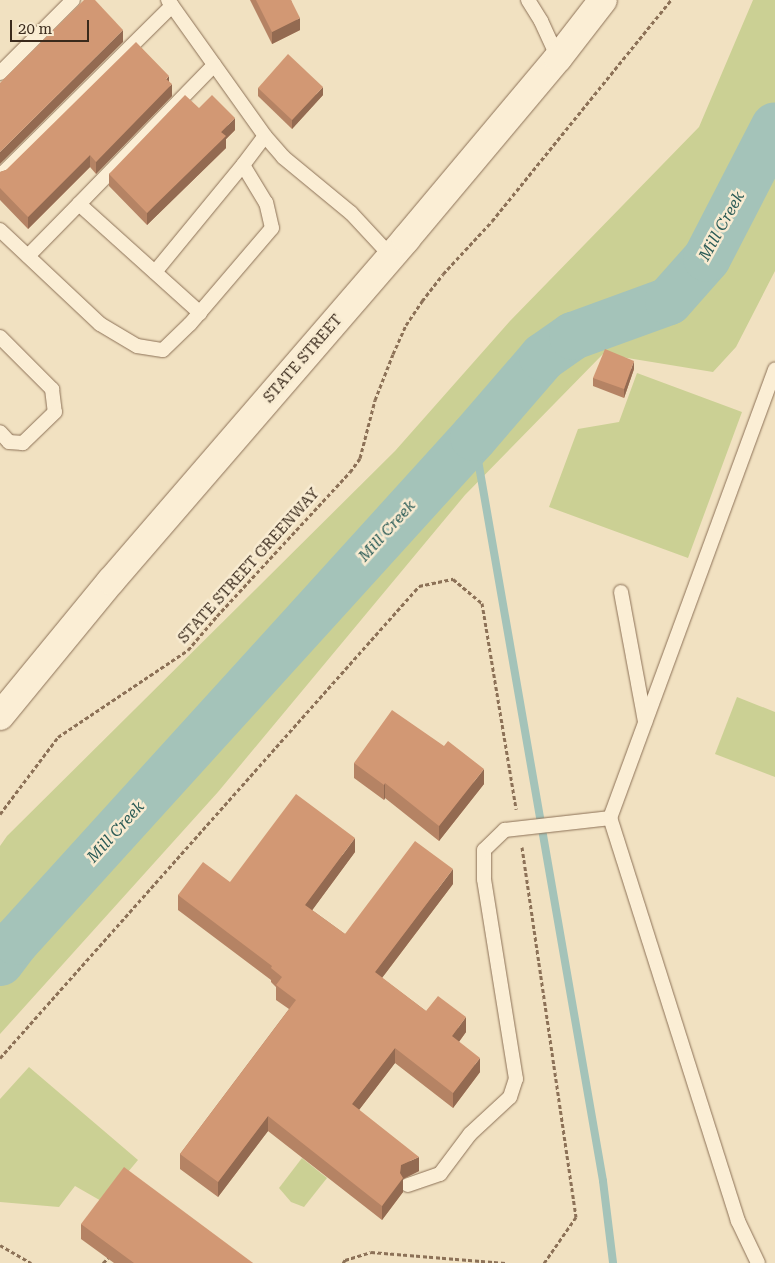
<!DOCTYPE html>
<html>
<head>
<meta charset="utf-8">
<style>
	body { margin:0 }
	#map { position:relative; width:775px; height:1263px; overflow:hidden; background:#f1e1c1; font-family:"Roboto Serif",serif }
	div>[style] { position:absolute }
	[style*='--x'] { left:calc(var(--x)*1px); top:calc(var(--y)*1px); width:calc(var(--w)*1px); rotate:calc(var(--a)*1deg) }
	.green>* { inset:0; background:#cbd094 }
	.stream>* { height:8px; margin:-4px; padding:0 4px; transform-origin:4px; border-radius:4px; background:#a4c3b9 }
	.river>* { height:48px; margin:-24px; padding:0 24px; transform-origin:24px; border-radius:24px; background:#a4c3b9 }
	.path>* { height:3px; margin-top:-1.5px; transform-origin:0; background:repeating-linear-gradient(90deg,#8c7157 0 4px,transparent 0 6.5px) }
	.roads { filter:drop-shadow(0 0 1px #8c7157) drop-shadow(0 0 1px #8c7157) }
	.lane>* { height:14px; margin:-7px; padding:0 7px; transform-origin:7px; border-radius:7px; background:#fbeed5 }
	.secondary>* { height:28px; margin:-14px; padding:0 14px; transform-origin:14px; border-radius:14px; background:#fbeed5 }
	.wall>* { inset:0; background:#b58364 }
	.shaded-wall>* { inset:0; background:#936a51 }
	.building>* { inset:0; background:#d29874 }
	span { translate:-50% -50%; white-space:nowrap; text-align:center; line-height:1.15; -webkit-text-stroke:5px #f8ebd1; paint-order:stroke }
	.street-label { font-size:15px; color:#3a2a1c }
	.water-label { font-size:16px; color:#2b5b56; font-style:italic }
	.scale { position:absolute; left:10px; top:20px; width:79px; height:22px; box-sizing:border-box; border:2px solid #3a2a1c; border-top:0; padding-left:6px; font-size:15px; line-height:18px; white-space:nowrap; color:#3a2a1c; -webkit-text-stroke:4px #f8ebd1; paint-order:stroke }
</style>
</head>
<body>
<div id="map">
	<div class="green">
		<div style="clip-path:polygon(753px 0,775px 0,775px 271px,736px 347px,713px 372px,603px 354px,465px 495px,218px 792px,0 1034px,0 846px,7px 836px,395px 451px,510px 321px,699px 127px)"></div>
		<div style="clip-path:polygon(637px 373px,742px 412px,688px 558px,549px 507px,578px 429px,619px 422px)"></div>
		<div style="clip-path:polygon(737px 697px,775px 712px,775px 777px,715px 754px)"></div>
		<div style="clip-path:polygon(29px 1067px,138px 1160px,103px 1202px,75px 1186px,59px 1207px,0 1202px,0 1099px)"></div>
		<div style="clip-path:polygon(302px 1158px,327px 1178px,304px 1207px,291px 1202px,279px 1188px)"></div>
	</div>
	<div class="stream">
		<div style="--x:474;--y:437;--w:755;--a:80.16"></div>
		<div style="--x:603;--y:1181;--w:83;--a:83"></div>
	</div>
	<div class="river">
		<div style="--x:0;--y:962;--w:26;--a:-53"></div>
		<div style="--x:16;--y:941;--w:681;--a:-47.74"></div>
		<div style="--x:474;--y:437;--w:106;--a:-49.2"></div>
		<div style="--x:543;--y:357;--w:37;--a:-35"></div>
		<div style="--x:573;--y:336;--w:102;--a:-20"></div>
		<div style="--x:669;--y:301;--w:57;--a:-48.5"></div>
		<div style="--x:707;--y:258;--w:148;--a:-62.7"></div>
	</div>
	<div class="path">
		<div style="--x:0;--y:814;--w:96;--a:-53"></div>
		<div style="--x:58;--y:737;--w:156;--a:-33.8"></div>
		<div style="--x:188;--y:650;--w:45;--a:-49.5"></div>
		<div style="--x:217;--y:616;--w:196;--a:-47.3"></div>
		<div style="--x:350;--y:472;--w:17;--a:-54"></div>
		<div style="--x:360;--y:458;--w:60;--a:-75.5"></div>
		<div style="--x:375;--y:400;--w:49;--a:-68.6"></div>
		<div style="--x:393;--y:354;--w:32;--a:-66"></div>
		<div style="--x:406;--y:325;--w:29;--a:-56"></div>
		<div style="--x:422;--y:301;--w:34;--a:-52"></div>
		<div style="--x:443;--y:274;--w:72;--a:-47.2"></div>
		<div style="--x:492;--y:221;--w:284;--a:-51"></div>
		<div style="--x:522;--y:847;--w:374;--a:81.7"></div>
		<div style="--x:576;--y:1217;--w:56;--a:124.8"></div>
		<div style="--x:0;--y:1058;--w:631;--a:-48.4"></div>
		<div style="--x:419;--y:586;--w:35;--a:-12"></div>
		<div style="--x:453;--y:579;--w:38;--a:40"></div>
		<div style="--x:482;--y:603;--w:209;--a:80.6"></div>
		<div style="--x:0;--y:1245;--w:36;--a:30"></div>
		<div style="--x:103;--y:1263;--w:7;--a:-45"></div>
		<div style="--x:343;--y:1263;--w:4;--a:-56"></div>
		<div style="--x:345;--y:1260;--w:27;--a:-17"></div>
		<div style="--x:371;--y:1252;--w:135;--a:4.7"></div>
	</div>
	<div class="roads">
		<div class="lane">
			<div style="--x:168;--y:0;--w:167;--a:54.5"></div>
			<div style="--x:265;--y:136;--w:28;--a:49"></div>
			<div style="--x:283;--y:157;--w:88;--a:39.5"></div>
			<div style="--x:351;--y:213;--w:59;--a:47.1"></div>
			<div style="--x:528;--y:0;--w:25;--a:58"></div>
			<div style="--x:541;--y:21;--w:41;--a:65.3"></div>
			<div style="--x:0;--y:73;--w:103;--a:-45"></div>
			<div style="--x:0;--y:176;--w:242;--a:-44.7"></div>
			<div style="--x:79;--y:204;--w:194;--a:-45.8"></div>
			<div style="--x:0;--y:230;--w:137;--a:43.2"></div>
			<div style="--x:100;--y:324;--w:43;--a:30.7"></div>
			<div style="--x:137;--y:346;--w:26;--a:9"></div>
			<div style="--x:163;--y:350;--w:37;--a:-44"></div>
			<div style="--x:190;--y:324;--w:126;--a:-49.5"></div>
			<div style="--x:272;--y:228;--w:26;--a:-103"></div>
			<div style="--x:266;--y:203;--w:44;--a:-121.2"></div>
			<div style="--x:243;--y:165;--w:36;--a:-53"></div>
			<div style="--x:28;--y:256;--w:73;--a:-45.6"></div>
			<div style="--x:79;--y:204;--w:163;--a:42"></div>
			<div style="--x:155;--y:272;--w:139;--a:-50.6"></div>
			<div style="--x:0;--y:337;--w:74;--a:45"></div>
			<div style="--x:52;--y:389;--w:23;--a:83"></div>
			<div style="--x:55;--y:412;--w:45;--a:135.9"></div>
			<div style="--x:23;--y:443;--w:14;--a:-176"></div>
			<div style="--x:9;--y:442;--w:13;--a:-132"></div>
			<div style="--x:621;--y:592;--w:132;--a:79.5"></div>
			<div style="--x:408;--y:1185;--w:34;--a:-19"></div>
			<div style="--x:440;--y:1174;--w:50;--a:-53.1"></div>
			<div style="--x:470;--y:1134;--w:54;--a:-42.8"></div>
			<div style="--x:510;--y:1097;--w:19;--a:-72"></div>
			<div style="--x:516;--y:1079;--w:203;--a:-99.1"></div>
			<div style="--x:484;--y:879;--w:29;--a:-90"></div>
			<div style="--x:484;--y:850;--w:29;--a:-44"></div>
			<div style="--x:505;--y:830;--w:106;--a:-6.5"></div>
			<div style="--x:758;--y:1263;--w:47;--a:-115.5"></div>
			<div style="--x:738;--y:1221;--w:423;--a:-107.6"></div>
			<div style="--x:610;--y:818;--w:478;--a:-69.8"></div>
		</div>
		<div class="secondary">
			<div style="--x:0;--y:716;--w:175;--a:-50.6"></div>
			<div style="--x:111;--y:581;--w:452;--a:-49.2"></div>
			<div style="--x:406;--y:239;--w:236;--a:-50"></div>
			<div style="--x:558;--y:58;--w:73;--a:-52.2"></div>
		</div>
	</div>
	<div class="wall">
		<div style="clip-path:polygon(250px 0,291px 0,300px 30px,272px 44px)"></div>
		<div style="clip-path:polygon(169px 81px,172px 96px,96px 174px,90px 167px,28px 229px,0 200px,0 172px,6px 170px)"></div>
		<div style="clip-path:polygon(258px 88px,323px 95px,292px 129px,258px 96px)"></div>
		<div style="clip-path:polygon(199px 108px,235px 130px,226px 139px,226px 148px,147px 225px,109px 186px,109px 174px)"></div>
		<div style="clip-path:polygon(634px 369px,624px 398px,593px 386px,593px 378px)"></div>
		<div style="clip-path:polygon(354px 763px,484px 784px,439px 841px,385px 798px,384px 800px,354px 778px)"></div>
		<div style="clip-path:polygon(355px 852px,312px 910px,345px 934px,453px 884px,382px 978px,426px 1011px,466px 1032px,459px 1042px,480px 1072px,453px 1108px,395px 1063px,359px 1110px,419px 1171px,403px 1179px,403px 1192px,382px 1220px,268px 1131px,218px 1197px,180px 1169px,180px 1154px,289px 1009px,276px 1000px,276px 987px,271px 982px,271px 980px,178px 910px,178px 895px,230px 882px)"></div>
		<div style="clip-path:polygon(81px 1224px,253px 1263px,114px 1263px,81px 1239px)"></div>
	</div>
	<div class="shaded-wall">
		<div style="clip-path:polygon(300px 18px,300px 30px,272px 44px,272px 32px)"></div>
		<div style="clip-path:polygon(123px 30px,123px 42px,0 164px,0 152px)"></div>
		<div style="clip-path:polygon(169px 76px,169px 87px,172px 84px,172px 96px,96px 174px,96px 162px)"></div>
		<div style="clip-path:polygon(323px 87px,323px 95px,292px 129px,292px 120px)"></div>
		<div style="clip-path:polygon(235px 118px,235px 130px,226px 139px,226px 148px,147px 225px,147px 213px,221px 132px)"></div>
		<div style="clip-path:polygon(90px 155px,90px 167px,28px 229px,28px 217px)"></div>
		<div style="clip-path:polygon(634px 361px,634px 369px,624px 398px,624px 389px)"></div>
		<div style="clip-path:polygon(484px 769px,484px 784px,439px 841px,439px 826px)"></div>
		<div style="clip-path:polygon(385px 783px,385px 798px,384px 800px,384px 785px)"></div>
		<div style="clip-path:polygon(355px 838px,355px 852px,305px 920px,305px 905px)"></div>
		<div style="clip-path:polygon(453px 869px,453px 884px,375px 987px,375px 972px)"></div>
		<div style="clip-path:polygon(466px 1017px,466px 1032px,452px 1051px,452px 1036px)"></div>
		<div style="clip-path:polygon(395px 1048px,395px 1063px,352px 1119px,352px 1104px)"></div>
		<div style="clip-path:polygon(480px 1058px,480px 1072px,453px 1108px,453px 1093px)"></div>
		<div style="clip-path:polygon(268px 1116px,268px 1131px,218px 1197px,218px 1182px)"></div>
		<div style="clip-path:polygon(419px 1157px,419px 1171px,403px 1179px,403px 1192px,382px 1220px,382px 1206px,400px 1173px,401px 1165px)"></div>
	</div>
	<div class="building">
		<div style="clip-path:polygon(84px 0,95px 0,123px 30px,0 152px,0 83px)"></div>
		<div style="clip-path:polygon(256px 0,291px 0,300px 18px,272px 32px)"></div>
		<div style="clip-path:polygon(136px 42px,169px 76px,166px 79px,172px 84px,96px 162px,90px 155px,28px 217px,0 188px,0 172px,6px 170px)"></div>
		<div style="clip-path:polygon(288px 54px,323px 87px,292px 120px,258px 88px)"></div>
		<div style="clip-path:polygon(185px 95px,199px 108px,212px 95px,235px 118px,221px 132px,226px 136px,147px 213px,109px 174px)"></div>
		<div style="clip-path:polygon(605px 349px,634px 361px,624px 389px,593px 378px)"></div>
		<div style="clip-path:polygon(392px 710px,444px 746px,448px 741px,484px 769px,439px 826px,385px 783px,384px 785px,354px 763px)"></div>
		<div style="clip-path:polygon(296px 794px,355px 838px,305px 905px,345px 934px,415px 841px,453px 869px,375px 972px,426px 1011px,438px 996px,466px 1017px,452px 1036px,480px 1058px,453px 1093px,395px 1048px,352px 1104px,419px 1157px,401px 1165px,400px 1173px,403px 1178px,382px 1206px,268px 1116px,218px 1182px,180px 1154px,296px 1000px,276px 985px,282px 977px,271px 968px,272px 966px,178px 895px,203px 862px,230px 882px)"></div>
		<div style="clip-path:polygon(124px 1167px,253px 1263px,134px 1263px,81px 1224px)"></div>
	</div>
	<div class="street-label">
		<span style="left:303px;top:359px;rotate:-49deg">STATE STREET</span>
		<span style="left:249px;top:566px;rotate:-48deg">STATE STREET GREENWAY</span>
	</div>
	<div class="water-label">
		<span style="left:722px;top:226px;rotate:-61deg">Mill Creek</span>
		<span style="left:387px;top:531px;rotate:-48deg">Mill Creek</span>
		<span style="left:116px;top:832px;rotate:-48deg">Mill Creek</span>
	</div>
	<div class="scale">20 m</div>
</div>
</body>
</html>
